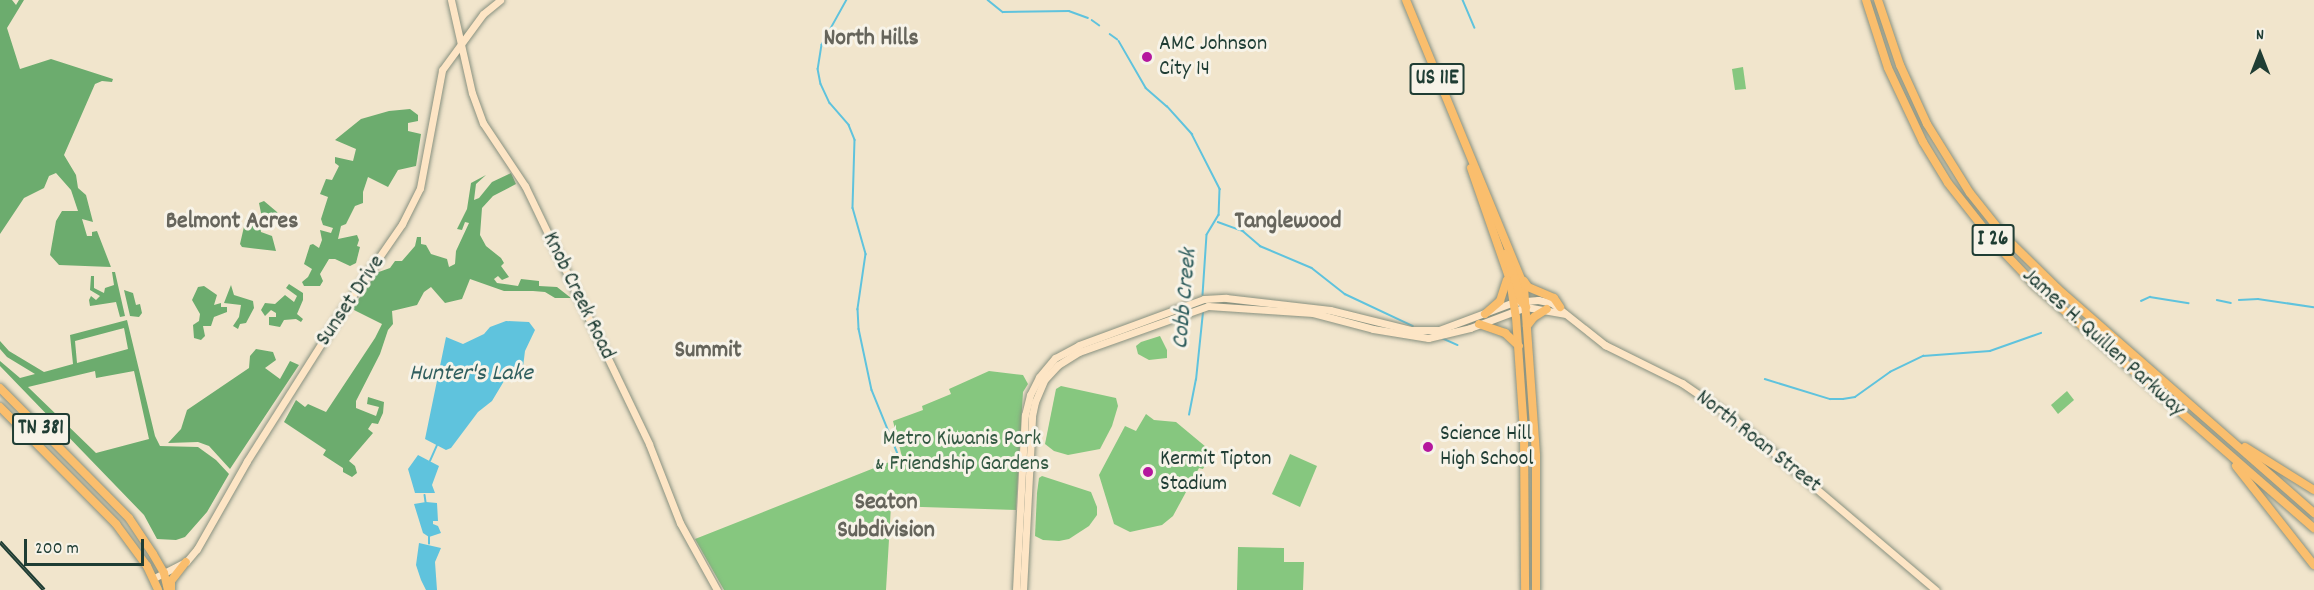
<!DOCTYPE html>
<html>
<head>
<meta charset="utf-8">
<style>
	body { margin:0 }
	#map { position:relative; width:2314px; height:590px; overflow:hidden; background:#f1e5cc; font-family:Dekko,sans-serif }
	div>[style] { position:absolute }
	[style*='--x'] { left:calc(var(--x)*1px); top:calc(var(--y)*1px); width:calc(var(--w)*1px); rotate:calc(var(--a)*1deg) }
	.green>* { inset:0; background:#86c77f }
	.forest>* { inset:0; background:#6cac6e }
	.water>* { inset:0; background:#5fc3dd }
	.stream>* { height:1.5px; margin:-0.75px; padding:0 0.75px; transform-origin:0.75px; border-radius:0.75px; background:#5fc3dd }
	.roads { filter:drop-shadow(0 0 2px #889180) drop-shadow(0 0 2px #889180) }
	.secondary>* { height:7px; margin:-3.5px; padding:0 3.5px; transform-origin:3.5px; border-radius:3.5px; background:#fde5c5 }
	.primary>* { height:8px; margin:-4px; padding:0 4px; transform-origin:4px; border-radius:4px; background:#fabe6d }
	.highway>* { height:8px; margin:-4px; padding:0 4px; transform-origin:4px; border-radius:4px; background:#fabe6d }
	.rail>* { height:4px; margin-top:-2px; transform-origin:0; background:repeating-linear-gradient(90deg,#f7f3e8 0 4.5px,#1f3d34 0 9px); box-sizing:border-box; border-block:2px solid #1f3d34 }
	.dots>* { width:16px; height:16px; translate:-50% -50%; box-sizing:border-box; border:3px solid #f7f3e8; border-radius:50% }
	span { translate:-50% -50%; white-space:nowrap; text-align:center; line-height:1.15; -webkit-text-stroke:6px #f7f3e8; paint-order:stroke }
	.shield-label span { padding:2px 4px; background:#f7f3e8; border:2px solid; border-radius:4px; -webkit-text-stroke-width:0 }
	.shield-label { font-size:21px; color:#1f3d34; font-weight:700 }
	.poi-label { font-size:22px; color:#1f3d34 }
	.left { translate:0 -50%; text-align:left }
	.street-label { font-size:22px; color:#1f3d34 }
	.park-label { font-size:22px; color:#345943 }
	.neighbourhood-label { font-size:24px; color:#66655c; font-weight:700 }
	.water-label { font-size:24px; color:#2f5e5e; font-style:italic }
	.north { position:absolute; left:2230px; top:24px; width:60px; height:60px; -webkit-text-stroke:4px #f7f3e8; paint-order:stroke; rotate:0deg; font-size:16px; font-weight:700; line-height:24px; text-align:center; color:#1f3d34 }
	.north::after { content:''; display:block; margin:auto; width:21px; height:27px; background:#1f3d34; clip-path:polygon(50% 0,100% 100%,50% 72%,0 100%) }
	.scale { position:absolute; left:24px; top:539px; width:120px; height:27px; box-sizing:border-box; border:3px solid #1f3d34; border-top:0; padding-left:8px; font-size:18px; line-height:21px; white-space:nowrap; color:#1f3d34; -webkit-text-stroke:4px #f7f3e8; paint-order:stroke }
</style>
</head>
<body>
<div id="map">
	<div class="green">
		<div style="clip-path:polygon(1743px 67px,1746px 89px,1735px 90px,1732px 69px)"></div>
		<div style="clip-path:polygon(1160px 336px,1167px 350px,1167px 358px,1149px 360px,1138px 354px,1136px 346px,1141px 342px)"></div>
		<div style="clip-path:polygon(989px 371px,1023px 375px,1028px 384px,1023px 392px,1016px 510px,891px 506px,886px 590px,724px 590px,695px 539px,902px 457px,893px 421px,923px 410px,922px 406px,951px 394px,949px 389px)"></div>
		<div style="clip-path:polygon(1061px 386px,1116px 398px,1118px 406px,1112px 426px,1100px 449px,1068px 455px,1054px 451px,1045px 444px,1056px 389px)"></div>
		<div style="clip-path:polygon(2067px 391px,2074px 400px,2058px 414px,2051px 405px)"></div>
		<div style="clip-path:polygon(1146px 414px,1154px 420px,1176px 422px,1212px 452px,1203px 469px,1199px 468px,1173px 516px,1162px 525px,1130px 532px,1114px 524px,1099px 475px,1125px 426px,1136px 431px)"></div>
		<div style="clip-path:polygon(1290px 454px,1317px 466px,1300px 507px,1272px 494px)"></div>
		<div style="clip-path:polygon(1042px 476px,1091px 492px,1097px 507px,1097px 515px,1089px 526px,1069px 539px,1059px 541px,1043px 540px,1035px 536px,1037px 493px,1039px 478px)"></div>
		<div style="clip-path:polygon(1238px 547px,1284px 548px,1284px 562px,1304px 562px,1303px 590px,1237px 590px)"></div>
	</div>
	<div class="forest">
		<div style="clip-path:polygon(0 0,12px 0,16px 5px,19px 0,24px 0,7px 28px,20px 69px,51px 59px,113px 79px,112px 82px,102px 81px,95px 84px,64px 155px,76px 175px,78px 188px,86px 195px,93px 222px,82px 219px,87px 236px,92px 236px,92px 232px,97px 231px,111px 267px,59px 265px,50px 255px,56px 221px,62px 211px,78px 211px,71px 190px,56px 173px,49px 176px,44px 188px,24px 198px,0 234px)"></div>
		<div style="clip-path:polygon(410px 109px,418px 115px,418px 121px,408px 123px,408px 131px,421px 134px,416px 166px,398px 170px,388px 187px,368px 177px,363px 192px,363px 203px,355px 206px,346px 224px,341px 226px,338px 239px,357px 235px,359px 240px,357px 246px,360px 247px,356px 263px,350px 266px,335px 259px,329px 259px,320px 274px,323px 281px,320px 286px,304px 286px,302px 282px,308px 277px,312px 269px,304px 264px,310px 245px,313px 244px,319px 248px,322px 240px,320px 230px,331px 233px,333px 228px,323px 225px,321px 219px,328px 197px,320px 194px,326px 179px,332px 180px,339px 166px,335px 163px,335px 157px,353px 161px,356px 149px,335px 140px,361px 119px,389px 111px)"></div>
		<div style="clip-path:polygon(511px 173px,516px 184px,493px 196px,482px 208px,480px 235px,486px 246px,501px 258px,504px 263px,501px 266px,509px 277px,502px 280px,498px 276px,494px 279px,497px 283px,518px 286px,521px 279px,539px 281px,539px 286px,557px 287px,571px 298px,555px 298px,545px 292px,533px 291px,504px 291px,470px 279px,462px 299px,445px 303px,431px 287px,424px 292px,417px 305px,392px 311px,393px 324px,388px 330px,380px 354px,356px 401px,356px 408px,376px 416px,379px 407px,367px 404px,368px 397px,384px 402px,383px 413px,378px 424px,372px 423px,368px 429px,373px 433px,349px 461px,355px 466px,357px 473px,352px 477px,343px 472px,343px 468px,323px 455px,326px 450px,284px 422px,296px 400px,305px 407px,308px 404px,326px 412px,375px 338px,382px 324px,352px 309px,376px 273px,390px 268px,395px 261px,402px 261px,415px 246px,417px 237px,421px 237px,421px 244px,426px 245px,431px 254px,447px 259px,449px 267px,455px 264px,456px 251px,469px 223px,465px 222px,462px 230px,457px 229px,467px 209px,471px 183px,486px 175px,476px 184px,474px 200px,479px 198px,492px 182px)"></div>
		<div style="clip-path:polygon(264px 201px,277px 212px,279px 217px,260px 226px,261px 232px,272px 236px,276px 251px,242px 247px,240px 244px,246px 218px,257px 221px,262px 218px,259px 203px)"></div>
		<div style="clip-path:polygon(112px 272px,115px 272px,125px 316px,120px 317px,116px 302px,90px 306px,89px 300px,91px 296px,96px 300px,100px 296px,90px 290px,91px 276px,94px 276px,94px 288px,104px 293px,105px 288px,114px 285px)"></div>
		<div style="clip-path:polygon(289px 284px,303px 293px,303px 300px,297px 314px,303px 319px,301px 322px,296px 319px,284px 320px,280px 327px,269px 325px,269px 317px,276px 317px,276px 313px,271px 310px,265px 316px,261px 310px,265px 303px,275px 304px,285px 295px,294px 302px,297px 296px,286px 288px)"></div>
		<div style="clip-path:polygon(231px 285px,234px 295px,253px 301px,254px 308px,246px 323px,240px 324px,238px 329px,233px 326px,239px 317px,241px 305px,224px 303px)"></div>
		<div style="clip-path:polygon(204px 286px,217px 295px,214px 305px,221px 303px,221px 307px,227px 307px,227px 312px,214px 317px,211px 326px,203px 326px,205px 336px,201px 340px,194px 338px,193px 325px,199px 321px,200px 314px,192px 300px,198px 287px)"></div>
		<div style="clip-path:polygon(124px 290px,133px 293px,136px 305px,140px 304px,142px 313px,139px 317px,130px 316px)"></div>
		<div style="clip-path:polygon(evenodd,127px 320px,155px 436px,160px 446px,198px 447px,216px 460px,229px 474px,207px 512px,185px 537px,176px 540px,157px 539px,144px 515px,0 366px,0 361px,20px 378px,35px 374px,7px 357px,0 349px,0 341px,9px 351px,44px 372px,73px 364px,70px 335px,127px 320px,124px 328px,128px 349px,77px 363px,75px 341px,124px 328px,127px 320px,95px 371px,96px 378px,134px 371px,149px 439px,96px 453px,28px 387px,95px 371px)"></div>
		<div style="clip-path:polygon(256px 349px,273px 352px,276px 360px,265px 368px,280px 379px,290px 361px,299px 365px,230px 469px,209px 446px,198px 442px,168px 443px,181px 429px,187px 410px,249px 368px,250px 356px)"></div>
	</div>
	<div class="water">
		<div style="clip-path:polygon(506px 321px,529px 322px,535px 330px,525px 351px,523px 367px,507px 376px,492px 401px,478px 412px,451px 448px,446px 450px,425px 439px,446px 337px,463px 344px,484px 334px,490px 327px)"></div>
		<div style="clip-path:polygon(418px 455px,439px 466px,432px 485px,435px 493px,415px 493px,408px 469px)"></div>
		<div style="clip-path:polygon(426px 502px,437px 503px,438px 521px,433px 521px,433px 524px,438px 526px,441px 533px,429px 537px,423px 533px,414px 504px)"></div>
		<div style="clip-path:polygon(419px 543px,441px 548px,435px 562px,437px 590px,426px 590px,421px 580px,416px 565px)"></div>
	</div>
	<div class="stream">
		<div style="--x:847;--y:0;--w:51;--a:119.1"></div>
		<div style="--x:822;--y:45;--w:24;--a:99"></div>
		<div style="--x:818;--y:69;--w:15;--a:79"></div>
		<div style="--x:821;--y:84;--w:21;--a:65"></div>
		<div style="--x:830;--y:103;--w:29;--a:49"></div>
		<div style="--x:849;--y:125;--w:16;--a:68"></div>
		<div style="--x:855;--y:140;--w:68;--a:91.7"></div>
		<div style="--x:853;--y:208;--w:48;--a:74.2"></div>
		<div style="--x:866;--y:254;--w:56;--a:98.3"></div>
		<div style="--x:858;--y:309;--w:20;--a:87"></div>
		<div style="--x:859;--y:329;--w:62;--a:78"></div>
		<div style="--x:872;--y:390;--w:69;--a:67.9"></div>
		<div style="--x:988;--y:0;--w:19;--a:39"></div>
		<div style="--x:1003;--y:12;--w:66;--a:-0.9"></div>
		<div style="--x:1069;--y:11;--w:20;--a:20"></div>
		<div style="--x:1463;--y:0;--w:30;--a:67"></div>
		<div style="--x:1092;--y:20;--w:9;--a:36"></div>
		<div style="--x:1110;--y:34;--w:9;--a:36"></div>
		<div style="--x:1119;--y:41;--w:54;--a:60.1"></div>
		<div style="--x:1146;--y:88;--w:28;--a:41"></div>
		<div style="--x:1167;--y:106;--w:38;--a:48"></div>
		<div style="--x:1192;--y:134;--w:62;--a:63"></div>
		<div style="--x:1220;--y:189;--w:26;--a:92"></div>
		<div style="--x:1219;--y:215;--w:23;--a:121"></div>
		<div style="--x:1207;--y:235;--w:60;--a:93.8"></div>
		<div style="--x:1218;--y:222;--w:27;--a:20"></div>
		<div style="--x:1243;--y:231;--w:23;--a:41"></div>
		<div style="--x:1260;--y:246;--w:56;--a:22.9"></div>
		<div style="--x:1312;--y:268;--w:42;--a:38.2"></div>
		<div style="--x:1345;--y:294;--w:75;--a:25.2"></div>
		<div style="--x:2217;--y:300;--w:14;--a:12"></div>
		<div style="--x:2239;--y:300;--w:19;--a:-3"></div>
		<div style="--x:2258;--y:299;--w:56;--a:8.3"></div>
		<div style="--x:2141;--y:301;--w:10;--a:-24"></div>
		<div style="--x:2150;--y:297;--w:39;--a:9"></div>
		<div style="--x:1442;--y:338;--w:17;--a:24"></div>
		<div style="--x:1765;--y:379;--w:68;--a:17.1"></div>
		<div style="--x:1830;--y:399;--w:13;--a:0"></div>
		<div style="--x:1843;--y:399;--w:12;--a:-9"></div>
		<div style="--x:1855;--y:397;--w:43;--a:-35.5"></div>
		<div style="--x:1890;--y:372;--w:37;--a:-26"></div>
		<div style="--x:1923;--y:356;--w:67;--a:-4.3"></div>
		<div style="--x:1990;--y:351;--w:54;--a:-19.4"></div>
		<div style="--x:1189;--y:415;--w:36;--a:-79"></div>
		<div style="--x:1196;--y:380;--w:68;--a:-84.1"></div>
		<div style="--x:430;--y:461;--w:17;--a:-66"></div>
		<div style="--x:425;--y:495;--w:7;--a:82"></div>
		<div style="--x:429;--y:544;--w:7;--a:-90"></div>
	</div>
	<div class="roads">
		<div class="secondary">
			<div style="--x:451;--y:0;--w:95;--a:77.3"></div>
			<div style="--x:472;--y:93;--w:32;--a:70"></div>
			<div style="--x:483;--y:123;--w:76;--a:56.3"></div>
			<div style="--x:525;--y:186;--w:286;--a:64.3"></div>
			<div style="--x:649;--y:444;--w:85;--a:68.6"></div>
			<div style="--x:680;--y:523;--w:77;--a:61.1"></div>
			<div style="--x:154;--y:578;--w:36;--a:-27"></div>
			<div style="--x:186;--y:562;--w:17;--a:-50"></div>
			<div style="--x:197;--y:549;--w:101;--a:-60.4"></div>
			<div style="--x:247;--y:461;--w:178;--a:-57.7"></div>
			<div style="--x:342;--y:311;--w:106;--a:-55.4"></div>
			<div style="--x:402;--y:224;--w:40;--a:-63.4"></div>
			<div style="--x:420;--y:188;--w:120;--a:-79.4"></div>
			<div style="--x:442;--y:70;--w:69;--a:-53.8"></div>
			<div style="--x:483;--y:14;--w:22;--a:-39"></div>
			<div style="--x:1016;--y:590;--w:175;--a:-87.1"></div>
			<div style="--x:1025;--y:415;--w:21;--a:-76"></div>
			<div style="--x:1030;--y:395;--w:20;--a:-63"></div>
			<div style="--x:1039;--y:377;--w:25;--a:-50"></div>
			<div style="--x:1055;--y:358;--w:27;--a:-28"></div>
			<div style="--x:1079;--y:345;--w:133;--a:-20.2"></div>
			<div style="--x:1204;--y:299;--w:22;--a:-3"></div>
			<div style="--x:1226;--y:298;--w:105;--a:6.6"></div>
			<div style="--x:1330;--y:310;--w:83;--a:13.9"></div>
			<div style="--x:1411;--y:330;--w:28;--a:0"></div>
			<div style="--x:1439;--y:330;--w:80;--a:-20.5"></div>
			<div style="--x:1514;--y:302;--w:24;--a:-5"></div>
			<div style="--x:1538;--y:300;--w:14;--a:12"></div>
			<div style="--x:1552;--y:303;--w:68;--a:38.4"></div>
			<div style="--x:1605;--y:345;--w:86;--a:26.3"></div>
			<div style="--x:1682;--y:383;--w:62;--a:34.5"></div>
			<div style="--x:1733;--y:418;--w:266;--a:40.3"></div>
			<div style="--x:1023;--y:590;--w:174;--a:-87"></div>
			<div style="--x:1032;--y:416;--w:14;--a:-78"></div>
			<div style="--x:1035;--y:402;--w:25;--a:-67"></div>
			<div style="--x:1045;--y:379;--w:19;--a:-47"></div>
			<div style="--x:1058;--y:365;--w:25;--a:-32"></div>
			<div style="--x:1079;--y:352;--w:137;--a:-19.6"></div>
			<div style="--x:1208;--y:306;--w:105;--a:3.8"></div>
			<div style="--x:1313;--y:313;--w:62;--a:14.9"></div>
			<div style="--x:1373;--y:329;--w:56;--a:9.3"></div>
			<div style="--x:1428;--y:338;--w:43;--a:-13.4"></div>
			<div style="--x:1470;--y:328;--w:60;--a:-20.6"></div>
			<div style="--x:1526;--y:307;--w:39;--a:10"></div>
		</div>
		<div class="primary">
			<div style="--x:1406;--y:0;--w:310;--a:67.6"></div>
			<div style="--x:1524;--y:287;--w:169;--a:85.9"></div>
			<div style="--x:1536;--y:456;--w:134;--a:90"></div>
			<div style="--x:1471;--y:168;--w:119;--a:70.8"></div>
			<div style="--x:1510;--y:280;--w:37;--a:81"></div>
			<div style="--x:1516;--y:317;--w:115;--a:86"></div>
			<div style="--x:1524;--y:432;--w:158;--a:89.6"></div>
			<div style="--x:1505;--y:254;--w:26;--a:67"></div>
			<div style="--x:1515;--y:278;--w:24;--a:75"></div>
			<div style="--x:1521;--y:301;--w:8;--a:50"></div>
			<div style="--x:1524;--y:281;--w:7;--a:56"></div>
			<div style="--x:1528;--y:287;--w:28;--a:23"></div>
			<div style="--x:1554;--y:298;--w:11;--a:56"></div>
			<div style="--x:1485;--y:314;--w:20;--a:-41"></div>
			<div style="--x:1500;--y:301;--w:22;--a:-72"></div>
			<div style="--x:1479;--y:324;--w:28;--a:19"></div>
			<div style="--x:1505;--y:333;--w:19;--a:43"></div>
			<div style="--x:1527;--y:326;--w:11;--a:-52"></div>
			<div style="--x:1534;--y:317;--w:15;--a:-32"></div>
		</div>
		<div class="highway">
			<div style="--x:1866;--y:0;--w:71;--a:72.1"></div>
			<div style="--x:1888;--y:68;--w:82;--a:64.7"></div>
			<div style="--x:1923;--y:142;--w:48;--a:58.6"></div>
			<div style="--x:1948;--y:183;--w:79;--a:51.7"></div>
			<div style="--x:1997;--y:245;--w:55;--a:46.5"></div>
			<div style="--x:2035;--y:285;--w:370;--a:41.1"></div>
			<div style="--x:1878;--y:0;--w:69;--a:71.3"></div>
			<div style="--x:1900;--y:65;--w:65;--a:65.4"></div>
			<div style="--x:1927;--y:124;--w:81;--a:58.1"></div>
			<div style="--x:1970;--y:193;--w:56;--a:51.5"></div>
			<div style="--x:2005;--y:237;--w:73;--a:44.4"></div>
			<div style="--x:2057;--y:288;--w:342;--a:41.2"></div>
			<div style="--x:0;--y:388;--w:183;--a:45.2"></div>
			<div style="--x:129;--y:518;--w:43;--a:56.3"></div>
			<div style="--x:153;--y:554;--w:22;--a:60"></div>
			<div style="--x:164;--y:573;--w:17;--a:77"></div>
			<div style="--x:0;--y:407;--w:165;--a:45.2"></div>
			<div style="--x:116;--y:524;--w:52;--a:53.6"></div>
			<div style="--x:147;--y:566;--w:26;--a:65"></div>
			<div style="--x:2245;--y:447;--w:81;--a:31.9"></div>
			<div style="--x:2236;--y:466;--w:126;--a:51.8"></div>
			<div style="--x:171;--y:590;--w:9;--a:-90"></div>
			<div style="--x:171;--y:581;--w:24;--a:-52"></div>
		</div>
	</div>
	<div class="rail">
		<div style="--x:0;--y:542;--w:65;--a:47.5"></div>
	</div>
	<div class="dots">
		<div style="left:1147px;top:57px;background:#b5179e"></div>
		<div style="left:1428px;top:447px;background:#b5179e"></div>
		<div style="left:1148px;top:472px;background:#b5179e"></div>
	</div>
	<div class="shield-label">
		<span style="left:1437px;top:79px">US 11E</span>
		<span style="left:1993px;top:240px">I 26</span>
		<span style="left:41px;top:429px">TN 381</span>
	</div>
	<div class="poi-label">
		<span class="left" style="left:1159px;top:57px">AMC Johnson<br>City 14</span>
		<span class="left" style="left:1440px;top:447px">Science Hill<br>High School</span>
		<span class="left" style="left:1160px;top:472px">Kermit Tipton<br>Stadium</span>
	</div>
	<div class="street-label">
		<span style="left:578px;top:296px;rotate:64deg">Knob Creek Road</span>
		<span style="left:351px;top:301px;rotate:-56deg">Sunset Drive</span>
		<span style="left:2103px;top:343px;rotate:42deg">James H. Quillen Parkway</span>
		<span style="left:1758px;top:442px;rotate:38deg">North Roan Street</span>
	</div>
	<div class="park-label">
		<span style="left:962px;top:452px">Metro Kiwanis Park<br>&amp; Friendship Gardens</span>
	</div>
	<div class="neighbourhood-label">
		<span style="left:871px;top:40px">North Hills</span>
		<span style="left:232px;top:223px">Belmont Acres</span>
		<span style="left:1288px;top:223px">Tanglewood</span>
		<span style="left:708px;top:352px">Summit</span>
		<span style="left:886px;top:518px">Seaton<br>Subdivision</span>
	</div>
	<div class="water-label">
		<span style="left:1186px;top:299px;rotate:-85deg">Cobb Creek</span>
		<span style="left:471px;top:375px">Hunter's Lake</span>
	</div>
	<div class="north">N</div>
	<div class="scale">200 m</div>
</div>
</body>
</html>
